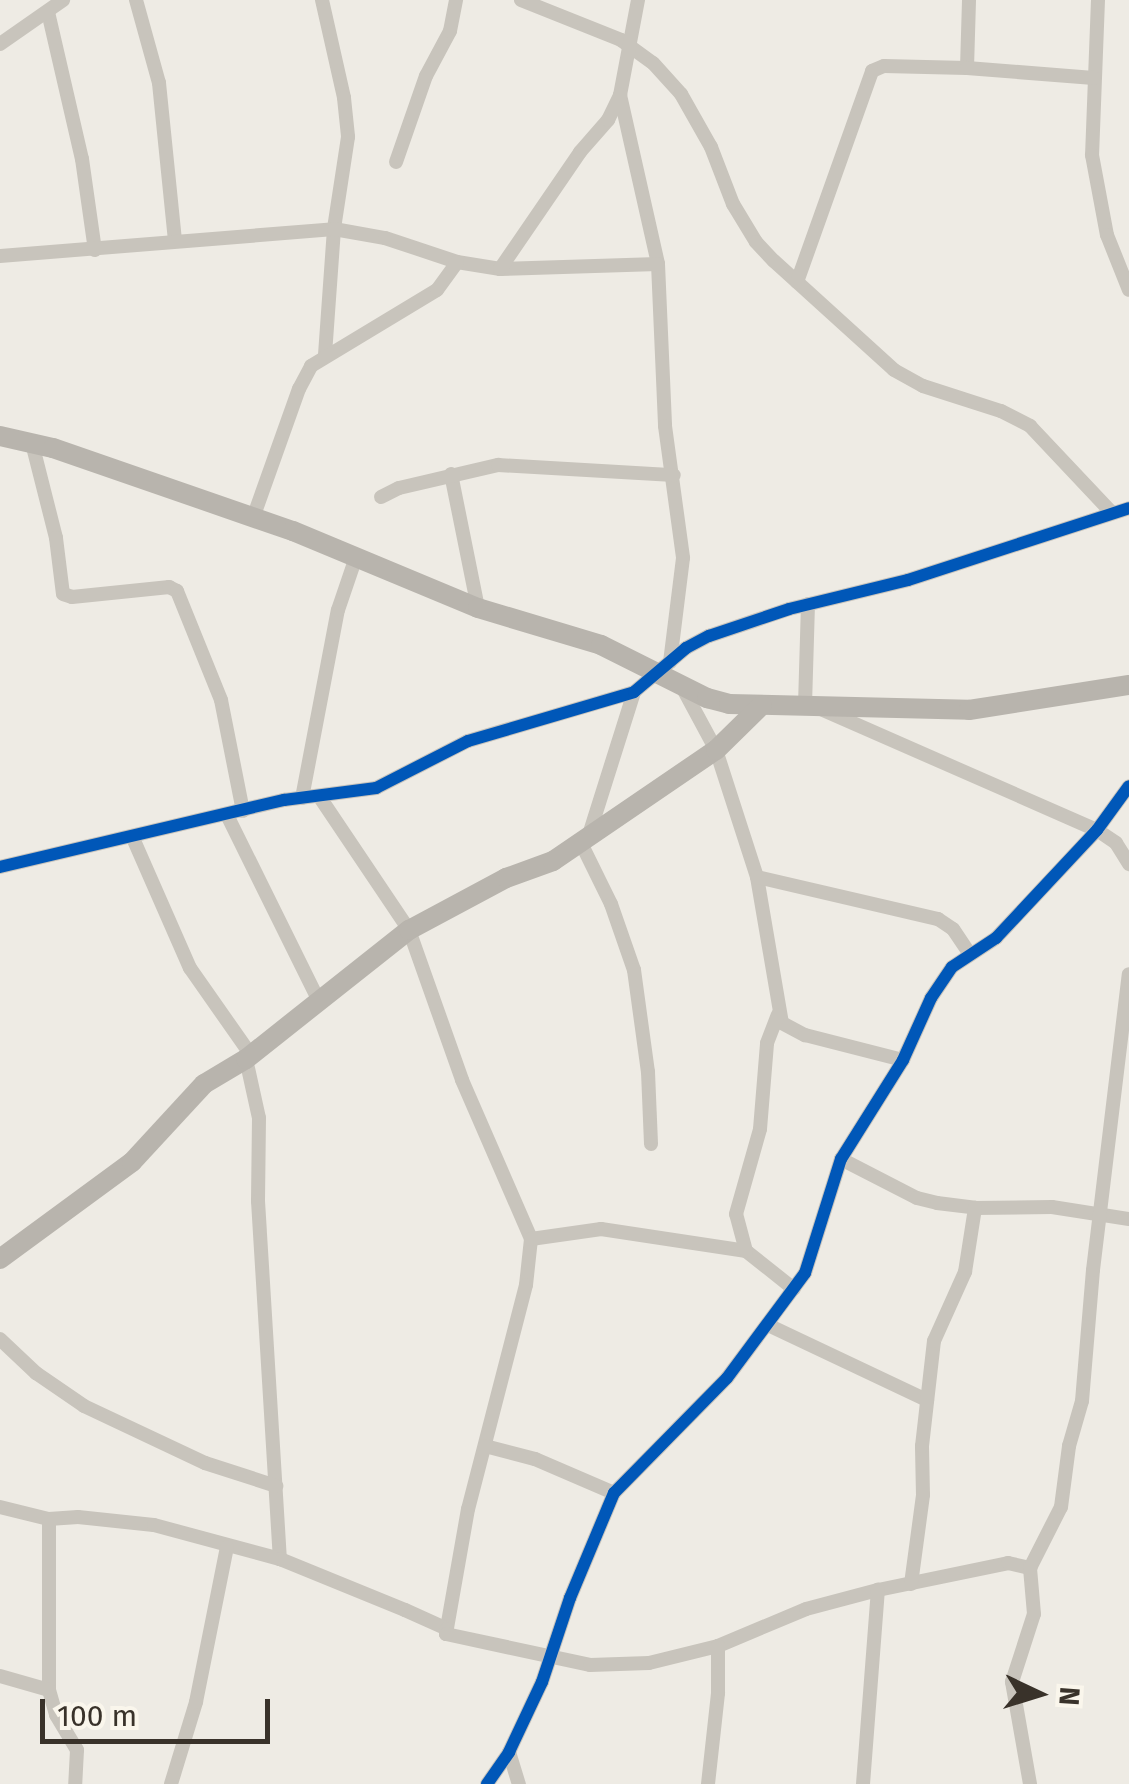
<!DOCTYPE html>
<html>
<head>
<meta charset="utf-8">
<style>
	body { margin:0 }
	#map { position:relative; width:1129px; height:1784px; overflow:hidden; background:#eeebe4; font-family:"Fira Sans",sans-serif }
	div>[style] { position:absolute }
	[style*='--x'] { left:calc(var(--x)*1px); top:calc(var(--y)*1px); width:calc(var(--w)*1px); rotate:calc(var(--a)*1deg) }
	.street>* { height:14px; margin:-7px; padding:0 7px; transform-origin:7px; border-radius:7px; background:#c8c4bc }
	.secondary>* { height:20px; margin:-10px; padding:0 10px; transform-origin:10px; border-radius:10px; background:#b8b4ad }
	.cycleway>* { height:12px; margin:-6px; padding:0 6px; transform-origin:6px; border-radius:6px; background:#0057b8 }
	span { translate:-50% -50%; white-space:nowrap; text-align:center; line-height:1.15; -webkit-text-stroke:10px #faf6ec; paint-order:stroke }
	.north { position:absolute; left:989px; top:1644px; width:100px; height:100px; -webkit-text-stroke:8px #faf6ec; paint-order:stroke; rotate:94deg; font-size:28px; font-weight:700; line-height:40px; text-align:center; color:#39322a }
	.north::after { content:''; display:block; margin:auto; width:35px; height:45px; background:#39322a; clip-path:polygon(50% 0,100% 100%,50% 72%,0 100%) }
	.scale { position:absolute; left:40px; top:1699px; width:230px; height:45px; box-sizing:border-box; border:5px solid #39322a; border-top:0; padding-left:12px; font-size:30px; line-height:35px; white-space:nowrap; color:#39322a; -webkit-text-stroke:8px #faf6ec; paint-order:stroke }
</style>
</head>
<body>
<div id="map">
	<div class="street">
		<div style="--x:136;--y:0;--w:86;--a:74.5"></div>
		<div style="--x:159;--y:83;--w:158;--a:84.2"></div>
		<div style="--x:322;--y:0;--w:100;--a:77.3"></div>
		<div style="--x:344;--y:98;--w:39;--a:84"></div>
		<div style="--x:348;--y:137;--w:93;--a:98.7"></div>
		<div style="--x:334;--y:229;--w:125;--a:94.1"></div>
		<div style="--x:521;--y:0;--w:108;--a:21.8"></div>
		<div style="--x:621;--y:40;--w:39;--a:36"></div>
		<div style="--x:653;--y:63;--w:42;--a:47.9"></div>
		<div style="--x:681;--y:94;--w:61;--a:60.5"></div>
		<div style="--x:711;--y:147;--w:61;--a:68.9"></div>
		<div style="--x:733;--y:204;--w:44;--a:58.8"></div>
		<div style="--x:756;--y:242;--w:26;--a:47"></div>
		<div style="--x:774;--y:261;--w:162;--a:42.2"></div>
		<div style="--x:894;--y:370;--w:33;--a:29"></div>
		<div style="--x:923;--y:386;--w:82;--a:17.8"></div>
		<div style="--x:1001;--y:411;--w:33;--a:27"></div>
		<div style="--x:1030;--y:426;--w:118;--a:46.7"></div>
		<div style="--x:638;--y:0;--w:97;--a:100.7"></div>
		<div style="--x:620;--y:95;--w:173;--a:77.3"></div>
		<div style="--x:658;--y:264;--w:162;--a:87.5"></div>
		<div style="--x:665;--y:426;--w:133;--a:82.2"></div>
		<div style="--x:683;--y:558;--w:105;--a:97.1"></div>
		<div style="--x:1098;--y:0;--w:155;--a:92.2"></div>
		<div style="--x:1092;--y:155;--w:81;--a:79.4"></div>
		<div style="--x:1107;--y:235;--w:59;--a:68.2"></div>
		<div style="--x:48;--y:12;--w:151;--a:77"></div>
		<div style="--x:82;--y:159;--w:92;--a:81.9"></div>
		<div style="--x:0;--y:44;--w:77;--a:-34.9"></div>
		<div style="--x:967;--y:68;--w:68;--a:-88.3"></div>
		<div style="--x:396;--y:162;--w:91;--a:-70.8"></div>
		<div style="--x:426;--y:76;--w:51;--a:-61.9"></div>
		<div style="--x:450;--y:31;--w:32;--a:-79"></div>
		<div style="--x:0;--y:256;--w:335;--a:-4.6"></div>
		<div style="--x:334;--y:229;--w:52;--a:10"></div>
		<div style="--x:385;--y:238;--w:76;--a:18.4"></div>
		<div style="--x:457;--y:262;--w:44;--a:9.2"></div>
		<div style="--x:500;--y:269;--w:158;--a:-1.8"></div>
		<div style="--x:500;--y:269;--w:142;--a:-55.6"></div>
		<div style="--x:580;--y:152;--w:43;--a:-48.8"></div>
		<div style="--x:608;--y:120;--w:28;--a:-64"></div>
		<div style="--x:797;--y:282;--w:224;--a:-70.4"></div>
		<div style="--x:872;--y:71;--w:13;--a:-23"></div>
		<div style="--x:884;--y:66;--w:83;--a:1.4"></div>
		<div style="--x:967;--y:68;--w:127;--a:4.5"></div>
		<div style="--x:32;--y:443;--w:98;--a:75.8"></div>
		<div style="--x:56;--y:538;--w:56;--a:82.9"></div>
		<div style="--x:63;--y:594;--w:9;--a:18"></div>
		<div style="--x:72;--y:597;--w:98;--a:-5.9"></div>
		<div style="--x:169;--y:587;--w:9;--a:27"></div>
		<div style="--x:177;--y:591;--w:118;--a:68"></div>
		<div style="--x:221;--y:700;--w:113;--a:78.8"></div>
		<div style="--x:451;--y:474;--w:137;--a:78.6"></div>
		<div style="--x:381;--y:497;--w:20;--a:-27"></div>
		<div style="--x:399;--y:488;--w:102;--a:-13.1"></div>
		<div style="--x:498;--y:465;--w:176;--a:3.3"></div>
		<div style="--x:253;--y:518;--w:137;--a:-70.4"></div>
		<div style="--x:299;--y:389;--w:26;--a:-62"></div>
		<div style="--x:311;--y:366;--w:147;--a:-31.1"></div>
		<div style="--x:437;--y:290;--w:34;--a:-54"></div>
		<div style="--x:681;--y:685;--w:74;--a:61.7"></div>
		<div style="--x:716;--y:750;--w:133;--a:72.1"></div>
		<div style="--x:757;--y:877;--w:148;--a:80.3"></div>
		<div style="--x:782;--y:1023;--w:26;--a:28"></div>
		<div style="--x:805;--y:1035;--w:101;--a:14.3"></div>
		<div style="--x:805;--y:705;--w:101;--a:-88.3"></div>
		<div style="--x:821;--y:709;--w:301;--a:23.7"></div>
		<div style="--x:1097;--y:830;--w:23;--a:34"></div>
		<div style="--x:1116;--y:843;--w:25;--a:58"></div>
		<div style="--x:319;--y:796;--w:161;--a:56.1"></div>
		<div style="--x:409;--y:930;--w:159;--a:70.5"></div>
		<div style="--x:462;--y:1080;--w:173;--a:66.5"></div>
		<div style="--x:531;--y:1239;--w:46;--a:96.2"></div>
		<div style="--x:526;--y:1285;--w:231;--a:104.5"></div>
		<div style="--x:468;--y:1509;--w:127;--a:100"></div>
		<div style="--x:302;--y:798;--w:191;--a:-79.2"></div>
		<div style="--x:338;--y:610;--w:56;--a:-71.2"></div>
		<div style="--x:227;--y:815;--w:210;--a:63.7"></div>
		<div style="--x:132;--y:836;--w:144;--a:66.3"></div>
		<div style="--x:190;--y:968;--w:106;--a:55"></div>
		<div style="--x:588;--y:838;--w:153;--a:-72.5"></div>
		<div style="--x:581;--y:843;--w:68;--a:63.8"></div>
		<div style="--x:611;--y:904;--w:70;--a:70.8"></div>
		<div style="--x:634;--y:970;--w:103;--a:82.2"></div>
		<div style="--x:648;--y:1072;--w:72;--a:87.6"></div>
		<div style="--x:0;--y:867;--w:292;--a:-13.3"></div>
		<div style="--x:284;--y:800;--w:93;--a:-7.4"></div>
		<div style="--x:376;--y:788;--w:103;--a:-27.1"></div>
		<div style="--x:468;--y:741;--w:173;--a:-16.4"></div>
		<div style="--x:634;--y:692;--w:68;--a:-40.2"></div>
		<div style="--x:686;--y:648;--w:26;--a:-28"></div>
		<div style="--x:709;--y:636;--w:84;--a:-18.6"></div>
		<div style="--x:789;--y:609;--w:122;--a:-13.7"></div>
		<div style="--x:908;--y:580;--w:232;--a:-18"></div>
		<div style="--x:757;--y:877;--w:186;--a:13.1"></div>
		<div style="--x:938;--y:919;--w:18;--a:34"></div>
		<div style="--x:953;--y:929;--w:29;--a:56"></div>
		<div style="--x:246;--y:1059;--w:60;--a:77.6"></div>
		<div style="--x:259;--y:1118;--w:83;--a:90.7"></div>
		<div style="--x:258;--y:1201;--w:359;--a:86.5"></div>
		<div style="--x:841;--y:1159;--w:85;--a:27.2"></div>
		<div style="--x:917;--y:1198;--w:21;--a:14"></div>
		<div style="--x:937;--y:1203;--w:38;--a:7"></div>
		<div style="--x:975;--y:1208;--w:77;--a:-0.7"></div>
		<div style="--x:1052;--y:1207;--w:78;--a:8.9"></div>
		<div style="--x:531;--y:1239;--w:71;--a:-8.1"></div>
		<div style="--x:601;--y:1229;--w:147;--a:8.6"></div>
		<div style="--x:746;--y:1251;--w:61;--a:38.4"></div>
		<div style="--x:746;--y:1251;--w:38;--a:-105"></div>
		<div style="--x:736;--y:1214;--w:88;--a:-74.2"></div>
		<div style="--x:760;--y:1129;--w:86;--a:-85.3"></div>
		<div style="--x:767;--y:1043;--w:30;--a:-69"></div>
		<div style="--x:768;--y:1325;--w:176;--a:25.3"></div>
		<div style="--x:0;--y:1339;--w:50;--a:43.4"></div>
		<div style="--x:36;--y:1373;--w:58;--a:34.5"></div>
		<div style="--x:84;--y:1406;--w:134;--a:25.2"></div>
		<div style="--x:205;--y:1463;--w:75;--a:17.9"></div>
		<div style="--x:485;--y:1446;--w:52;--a:14.6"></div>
		<div style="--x:535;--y:1459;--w:86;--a:23.3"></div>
		<div style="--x:0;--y:1507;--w:50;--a:13.8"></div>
		<div style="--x:49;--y:1519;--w:29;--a:-4"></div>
		<div style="--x:78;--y:1517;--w:76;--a:6"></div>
		<div style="--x:154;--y:1525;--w:131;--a:15.1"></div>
		<div style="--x:280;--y:1559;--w:135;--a:22.2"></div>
		<div style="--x:405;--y:1610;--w:46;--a:24.3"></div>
		<div style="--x:447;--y:1629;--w:5;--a:101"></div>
		<div style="--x:446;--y:1634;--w:147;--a:12.1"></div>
		<div style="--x:590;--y:1665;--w:59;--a:-1.9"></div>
		<div style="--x:649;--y:1663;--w:71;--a:-13.8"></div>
		<div style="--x:718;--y:1646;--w:95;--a:-22.8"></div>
		<div style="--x:806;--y:1609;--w:74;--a:-14.8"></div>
		<div style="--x:878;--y:1590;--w:133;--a:-11.7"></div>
		<div style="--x:1008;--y:1563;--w:23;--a:13"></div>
		<div style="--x:49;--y:1519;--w:171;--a:90"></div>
		<div style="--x:49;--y:1690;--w:26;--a:74"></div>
		<div style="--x:56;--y:1715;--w:41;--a:59"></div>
		<div style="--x:77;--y:1750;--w:34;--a:93"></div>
		<div style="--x:911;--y:1584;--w:90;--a:-82.3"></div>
		<div style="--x:923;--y:1495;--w:49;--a:-91.2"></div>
		<div style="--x:922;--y:1446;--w:106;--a:-83.5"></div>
		<div style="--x:934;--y:1341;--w:76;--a:-65.8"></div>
		<div style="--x:965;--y:1272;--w:65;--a:-81.1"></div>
		<div style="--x:0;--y:1676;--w:51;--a:15.9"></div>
		<div style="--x:509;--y:1752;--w:34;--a:73"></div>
		<div style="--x:171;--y:1784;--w:86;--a:-73"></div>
		<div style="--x:196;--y:1702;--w:158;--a:-78.7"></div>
		<div style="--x:487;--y:1784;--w:39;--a:-55"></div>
		<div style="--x:509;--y:1752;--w:77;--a:-64.8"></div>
		<div style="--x:542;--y:1682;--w:89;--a:-71.6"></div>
		<div style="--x:570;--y:1598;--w:114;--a:-67.3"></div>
		<div style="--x:614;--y:1493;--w:161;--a:-45.5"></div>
		<div style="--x:727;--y:1378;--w:131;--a:-53.4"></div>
		<div style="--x:805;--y:1273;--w:120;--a:-72.5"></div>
		<div style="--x:841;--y:1159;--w:117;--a:-57.9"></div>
		<div style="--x:903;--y:1060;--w:68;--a:-65.7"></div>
		<div style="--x:931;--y:998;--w:37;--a:-56"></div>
		<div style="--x:952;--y:967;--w:53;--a:-33.4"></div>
		<div style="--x:996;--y:938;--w:148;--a:-46.9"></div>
		<div style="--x:1097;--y:830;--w:54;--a:-54"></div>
		<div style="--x:708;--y:1784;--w:92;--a:-83.7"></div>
		<div style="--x:718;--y:1693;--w:47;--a:-90"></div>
		<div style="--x:863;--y:1784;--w:195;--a:-85.6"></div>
		<div style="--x:1030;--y:1784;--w:104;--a:-100"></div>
		<div style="--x:1012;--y:1682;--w:71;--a:-72.1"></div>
		<div style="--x:1034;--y:1614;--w:46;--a:-95"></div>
		<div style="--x:1030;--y:1568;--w:68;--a:-63.1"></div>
		<div style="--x:1061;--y:1507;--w:62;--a:-82.5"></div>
		<div style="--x:1069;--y:1446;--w:47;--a:-73.9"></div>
		<div style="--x:1082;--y:1401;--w:131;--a:-85.2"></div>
		<div style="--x:1093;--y:1270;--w:298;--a:-83.1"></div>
	</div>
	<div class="secondary">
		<div style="--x:0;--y:436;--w:54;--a:12.8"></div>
		<div style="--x:53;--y:448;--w:254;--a:19.1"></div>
		<div style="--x:293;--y:531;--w:200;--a:22.6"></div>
		<div style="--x:478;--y:608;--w:128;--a:16.7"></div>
		<div style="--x:601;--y:645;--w:119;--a:26.6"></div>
		<div style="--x:707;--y:698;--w:23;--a:15"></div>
		<div style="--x:729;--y:704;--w:240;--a:1.4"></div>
		<div style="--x:969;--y:710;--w:162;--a:-8.9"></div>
		<div style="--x:0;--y:1259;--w:164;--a:-36.3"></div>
		<div style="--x:132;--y:1162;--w:106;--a:-47.3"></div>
		<div style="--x:204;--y:1084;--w:49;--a:-30.8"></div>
		<div style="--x:246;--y:1059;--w:208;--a:-38.4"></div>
		<div style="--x:409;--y:930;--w:110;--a:-28.2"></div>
		<div style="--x:506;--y:878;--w:50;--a:-19.9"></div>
		<div style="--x:553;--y:861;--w:197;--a:-34.3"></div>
		<div style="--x:716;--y:750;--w:64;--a:-44.4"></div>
	</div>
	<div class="cycleway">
		<div style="--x:0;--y:867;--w:292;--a:-13.3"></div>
		<div style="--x:284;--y:800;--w:93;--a:-7.4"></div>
		<div style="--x:376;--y:788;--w:103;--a:-27.1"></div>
		<div style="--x:468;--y:741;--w:173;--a:-16.4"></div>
		<div style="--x:634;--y:692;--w:68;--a:-40.2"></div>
		<div style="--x:686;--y:648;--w:26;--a:-28"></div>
		<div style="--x:709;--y:636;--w:84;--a:-18.6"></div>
		<div style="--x:789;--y:609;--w:122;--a:-13.7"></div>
		<div style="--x:908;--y:580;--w:232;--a:-18"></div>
		<div style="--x:487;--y:1784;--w:39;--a:-55"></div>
		<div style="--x:509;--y:1752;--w:77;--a:-64.8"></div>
		<div style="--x:542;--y:1682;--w:89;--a:-71.6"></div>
		<div style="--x:570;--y:1598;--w:114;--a:-67.3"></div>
		<div style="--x:614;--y:1493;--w:161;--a:-45.5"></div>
		<div style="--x:727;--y:1378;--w:131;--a:-53.4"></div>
		<div style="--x:805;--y:1273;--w:120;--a:-72.5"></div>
		<div style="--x:841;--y:1159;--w:117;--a:-57.9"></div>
		<div style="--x:903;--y:1060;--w:68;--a:-65.7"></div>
		<div style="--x:931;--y:998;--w:37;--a:-56"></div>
		<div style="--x:952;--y:967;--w:53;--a:-33.4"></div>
		<div style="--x:996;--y:938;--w:148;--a:-46.9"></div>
		<div style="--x:1097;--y:830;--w:54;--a:-54"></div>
	</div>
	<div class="north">N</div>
	<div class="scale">100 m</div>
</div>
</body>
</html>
